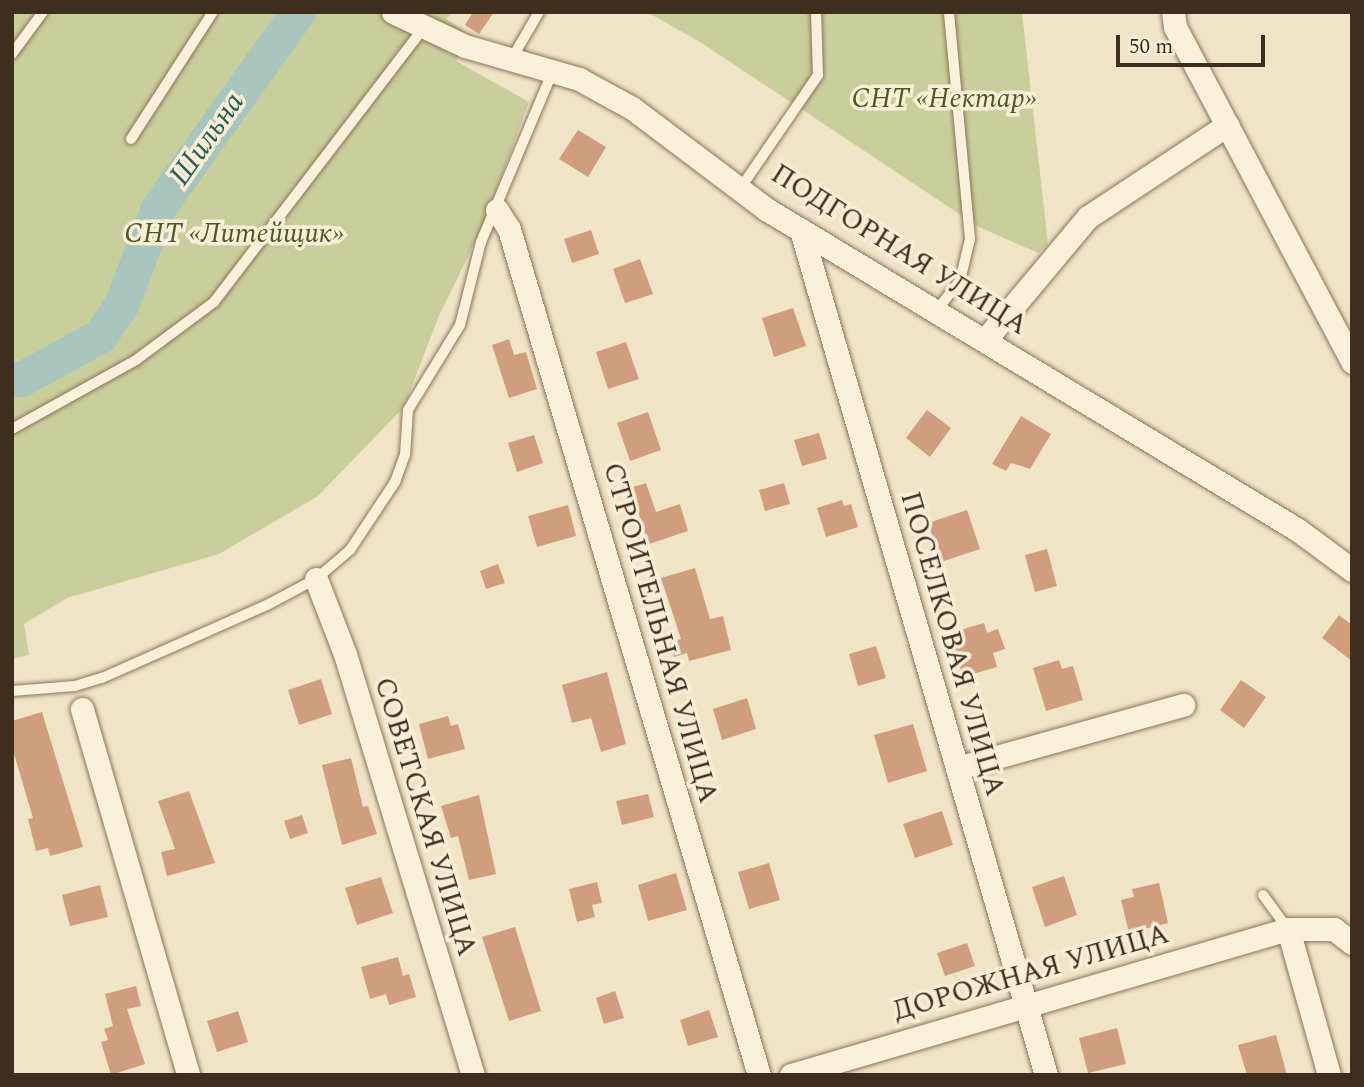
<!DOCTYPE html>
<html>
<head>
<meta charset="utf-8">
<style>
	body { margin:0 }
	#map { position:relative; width:1364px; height:1087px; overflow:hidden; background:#f0e4c8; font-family:Spectral,serif }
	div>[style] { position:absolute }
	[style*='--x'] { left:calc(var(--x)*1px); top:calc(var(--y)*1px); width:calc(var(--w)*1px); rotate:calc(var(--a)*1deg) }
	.green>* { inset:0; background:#c9cf9b }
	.river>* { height:35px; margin:-17.5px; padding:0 17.5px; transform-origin:17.5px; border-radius:17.5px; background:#a9c4bc }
	.building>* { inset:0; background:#cf9f7d }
	.roads { filter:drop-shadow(0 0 2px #8d765c) drop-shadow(0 0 2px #8d765c) }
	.service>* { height:10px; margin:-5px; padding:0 5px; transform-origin:5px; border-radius:5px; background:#faf1dc }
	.minor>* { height:23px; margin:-11.5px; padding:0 11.5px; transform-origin:11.5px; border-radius:11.5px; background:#faf1dc }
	span { translate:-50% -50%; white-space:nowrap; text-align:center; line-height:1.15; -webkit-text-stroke:7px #f7eed8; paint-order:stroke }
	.park-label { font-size:28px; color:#4d5a26; font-style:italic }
	.street-label { font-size:28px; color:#3d2e20 }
	.water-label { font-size:30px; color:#2f5d5a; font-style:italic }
	.frame { position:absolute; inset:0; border:14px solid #3d2e20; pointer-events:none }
	.scale { position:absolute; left:1116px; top:35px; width:149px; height:32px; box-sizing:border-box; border:4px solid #3d2e20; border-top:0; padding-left:9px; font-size:21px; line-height:24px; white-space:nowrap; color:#3d2e20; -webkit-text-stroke:5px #f7eed8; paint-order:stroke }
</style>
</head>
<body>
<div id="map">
	<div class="green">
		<div style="clip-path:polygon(12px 12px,453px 12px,446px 19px,471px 36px,456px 61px,529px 102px,482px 228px,438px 318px,404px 407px,318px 496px,219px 554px,67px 598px,24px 624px,29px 655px,12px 659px)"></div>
		<div style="clip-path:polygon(647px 12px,1022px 12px,1048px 244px,1038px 253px,979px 227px,700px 42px)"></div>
	</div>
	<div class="river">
		<div style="--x:12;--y:379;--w:9;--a:0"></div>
		<div style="--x:21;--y:379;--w:90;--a:-28.6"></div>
		<div style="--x:100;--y:336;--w:37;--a:-56"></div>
		<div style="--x:121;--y:305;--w:104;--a:-69.1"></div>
		<div style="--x:158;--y:208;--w:241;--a:-54.5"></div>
	</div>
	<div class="building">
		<div style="clip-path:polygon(473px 12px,494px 12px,479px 34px,465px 25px)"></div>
		<div style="clip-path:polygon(578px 130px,606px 147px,588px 177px,559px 159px)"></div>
		<div style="clip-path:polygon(591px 230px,599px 254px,572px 263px,564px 239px)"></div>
		<div style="clip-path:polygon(640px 259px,653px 294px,625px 303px,613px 269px)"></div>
		<div style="clip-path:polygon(793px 308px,806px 346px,774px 357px,762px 318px)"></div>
		<div style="clip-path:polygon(509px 339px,514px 355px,526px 352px,537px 389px,509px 398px,492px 345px)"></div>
		<div style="clip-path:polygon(626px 342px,639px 379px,608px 389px,596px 352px)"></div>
		<div style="clip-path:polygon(927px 410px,951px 428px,930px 457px,906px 438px)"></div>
		<div style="clip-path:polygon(648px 412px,661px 450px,630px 461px,617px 423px)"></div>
		<div style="clip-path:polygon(1021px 416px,1051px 434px,1030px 469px,1011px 463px,1006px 471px,992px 464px)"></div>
		<div style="clip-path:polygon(819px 433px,827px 459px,802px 466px,794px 440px)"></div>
		<div style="clip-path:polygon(534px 435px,543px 463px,517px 472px,508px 443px)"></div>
		<div style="clip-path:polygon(646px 483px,656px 512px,680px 504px,688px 531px,649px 544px,630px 488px)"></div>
		<div style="clip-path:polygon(784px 483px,790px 504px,765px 511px,759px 490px)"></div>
		<div style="clip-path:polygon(842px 500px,844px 506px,851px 504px,858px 527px,826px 537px,817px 508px)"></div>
		<div style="clip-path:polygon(568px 505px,576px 536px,537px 547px,528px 516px)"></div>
		<div style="clip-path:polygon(967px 510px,980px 549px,941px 562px,928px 523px)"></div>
		<div style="clip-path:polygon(1047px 549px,1057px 586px,1035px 592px,1025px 555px)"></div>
		<div style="clip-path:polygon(498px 564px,505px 583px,486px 589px,480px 571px)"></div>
		<div style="clip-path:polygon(695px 568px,710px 619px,723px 616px,731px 650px,689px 661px,687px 653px,674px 657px,670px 642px,681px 639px,661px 578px)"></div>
		<div style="clip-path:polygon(1339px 615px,1352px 625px,1352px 661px,1322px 638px)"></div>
		<div style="clip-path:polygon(984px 623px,987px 633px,998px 629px,1005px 649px,993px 653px,997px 667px,963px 677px,950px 633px)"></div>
		<div style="clip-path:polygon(876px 646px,886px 678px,858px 686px,849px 654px)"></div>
		<div style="clip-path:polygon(1059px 660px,1062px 669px,1073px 666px,1083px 700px,1046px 711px,1033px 668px)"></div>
		<div style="clip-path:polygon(607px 672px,626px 744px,601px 752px,591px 718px,572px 723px,562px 685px)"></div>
		<div style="clip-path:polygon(321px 679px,332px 714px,299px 725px,288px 690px)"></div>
		<div style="clip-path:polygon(1241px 680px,1266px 697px,1244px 728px,1220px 710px)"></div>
		<div style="clip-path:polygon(747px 698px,756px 729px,722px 740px,713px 709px)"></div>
		<div style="clip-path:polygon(42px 712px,83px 847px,50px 856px,48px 848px,36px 851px,28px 819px,33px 818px,12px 747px,12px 721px)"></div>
		<div style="clip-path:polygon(448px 716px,451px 726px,458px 724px,465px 749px,428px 759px,419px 724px)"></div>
		<div style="clip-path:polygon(913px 724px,927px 771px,888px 783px,874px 735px)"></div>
		<div style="clip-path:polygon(351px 758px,363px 807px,368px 806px,377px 834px,342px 845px,322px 765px)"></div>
		<div style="clip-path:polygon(189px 791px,215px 863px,167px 876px,161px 852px,175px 849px,158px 801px)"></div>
		<div style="clip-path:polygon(648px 794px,654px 817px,622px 825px,616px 801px)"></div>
		<div style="clip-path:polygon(479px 795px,496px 874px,469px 880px,458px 836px,451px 838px,441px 806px)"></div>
		<div style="clip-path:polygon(942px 811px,953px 845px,915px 858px,903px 824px)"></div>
		<div style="clip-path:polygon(302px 815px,308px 833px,290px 839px,284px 821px)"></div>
		<div style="clip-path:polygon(769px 863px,780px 900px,749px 909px,738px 872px)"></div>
		<div style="clip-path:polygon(676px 873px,687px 910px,648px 921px,638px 885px)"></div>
		<div style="clip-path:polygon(1064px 876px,1077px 915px,1045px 927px,1032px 887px)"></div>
		<div style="clip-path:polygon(381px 877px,393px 913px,357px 925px,345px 888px)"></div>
		<div style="clip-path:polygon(597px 882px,602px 903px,592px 905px,595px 917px,577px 922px,569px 889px)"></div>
		<div style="clip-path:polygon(1159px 883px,1168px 923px,1129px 933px,1121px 900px,1134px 897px,1132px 889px)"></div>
		<div style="clip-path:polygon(100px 885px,108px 917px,70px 926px,62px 895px)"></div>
		<div style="clip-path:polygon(515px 927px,541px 1011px,509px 1021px,482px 937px)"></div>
		<div style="clip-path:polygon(967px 943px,975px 966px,945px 976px,937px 953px)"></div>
		<div style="clip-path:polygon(398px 957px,403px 976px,409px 974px,416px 997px,389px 1005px,386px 994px,370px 999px,361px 967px)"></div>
		<div style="clip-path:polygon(136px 986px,141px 1006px,127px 1009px,145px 1064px,111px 1075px,101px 1042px,108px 1040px,104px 1029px,113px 1026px,105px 994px)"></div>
		<div style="clip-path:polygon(615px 991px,624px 1018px,604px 1024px,596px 998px)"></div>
		<div style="clip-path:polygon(709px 1010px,718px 1037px,688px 1046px,680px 1020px)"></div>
		<div style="clip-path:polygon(238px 1011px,248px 1042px,217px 1052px,207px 1021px)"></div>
		<div style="clip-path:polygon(1117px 1028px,1126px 1064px,1088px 1073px,1079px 1038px)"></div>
		<div style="clip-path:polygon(1276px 1035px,1287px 1075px,1247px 1075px,1238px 1045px)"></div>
	</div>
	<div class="roads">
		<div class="service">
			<div style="--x:12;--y:54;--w:52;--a:-53.6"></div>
			<div style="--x:511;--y:60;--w:56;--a:-59.7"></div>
			<div style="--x:131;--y:139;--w:151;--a:-57.2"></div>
			<div style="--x:742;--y:186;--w:135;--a:-55.6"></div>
			<div style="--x:818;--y:75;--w:63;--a:-91.8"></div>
			<div style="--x:937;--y:310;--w:37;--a:-52"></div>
			<div style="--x:960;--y:281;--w:43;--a:-76.6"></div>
			<div style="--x:970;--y:239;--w:228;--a:-95.3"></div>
			<div style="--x:12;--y:429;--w:142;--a:-29.1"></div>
			<div style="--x:136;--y:360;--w:97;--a:-36.6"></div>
			<div style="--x:214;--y:302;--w:347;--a:-52.6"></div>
			<div style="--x:12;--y:691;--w:63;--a:-4.5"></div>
			<div style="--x:75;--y:686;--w:28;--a:-17"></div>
			<div style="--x:102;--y:678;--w:180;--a:-23.9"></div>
			<div style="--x:267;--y:605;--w:55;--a:-28"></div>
			<div style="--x:316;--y:579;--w:45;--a:-40.5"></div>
			<div style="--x:350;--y:550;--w:82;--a:-56.5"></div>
			<div style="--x:395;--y:482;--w:29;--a:-70"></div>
			<div style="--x:405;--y:455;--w:45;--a:-86.2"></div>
			<div style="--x:408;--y:410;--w:100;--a:-58.5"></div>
			<div style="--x:460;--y:325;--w:86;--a:-75.8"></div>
			<div style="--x:481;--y:242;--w:183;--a:-67.2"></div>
			<div style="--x:1263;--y:895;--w:42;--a:53.7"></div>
		</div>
		<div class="minor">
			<div style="--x:393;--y:12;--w:80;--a:25.3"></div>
			<div style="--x:465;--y:46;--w:119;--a:16.1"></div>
			<div style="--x:579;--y:79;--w:60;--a:28.7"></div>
			<div style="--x:632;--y:108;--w:168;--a:37"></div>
			<div style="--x:766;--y:209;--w:621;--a:31.11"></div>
			<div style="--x:1298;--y:530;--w:67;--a:36.5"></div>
			<div style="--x:1173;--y:12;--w:15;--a:82"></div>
			<div style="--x:1175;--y:27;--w:379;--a:62.1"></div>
			<div style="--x:497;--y:210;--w:22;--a:58"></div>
			<div style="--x:509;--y:229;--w:882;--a:73.54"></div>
			<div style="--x:801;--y:230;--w:880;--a:73.83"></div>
			<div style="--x:985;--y:340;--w:160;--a:-50.1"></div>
			<div style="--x:1088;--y:217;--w:167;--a:-33.5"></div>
			<div style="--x:316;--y:579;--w:80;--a:68.9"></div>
			<div style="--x:345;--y:654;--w:440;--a:73.1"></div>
			<div style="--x:82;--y:709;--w:381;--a:73.8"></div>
			<div style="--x:957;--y:768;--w:235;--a:-15.6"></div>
			<div style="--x:1288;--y:929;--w:152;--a:74.3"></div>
			<div style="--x:791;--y:1075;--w:518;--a:-16.37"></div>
			<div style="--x:1288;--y:929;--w:46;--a:0"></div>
			<div style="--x:1334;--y:929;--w:23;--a:38"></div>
		</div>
	</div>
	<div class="park-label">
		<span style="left:944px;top:99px">СНТ «Нектар»</span>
		<span style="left:234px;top:234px">СНТ «Литейщик»</span>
	</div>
	<div class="street-label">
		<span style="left:899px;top:250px;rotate:32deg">ПОДГОРНАЯ УЛИЦА</span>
		<span style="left:660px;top:633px;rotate:74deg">СТРОИТЕЛЬНАЯ УЛИЦА</span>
		<span style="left:952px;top:644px;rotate:74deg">ПОСЕЛКОВАЯ УЛИЦА</span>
		<span style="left:425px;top:817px;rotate:73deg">СОВЕТСКАЯ УЛИЦА</span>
		<span style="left:1031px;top:973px;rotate:-16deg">ДОРОЖНАЯ УЛИЦА</span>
	</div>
	<div class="water-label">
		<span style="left:207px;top:139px;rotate:-55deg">Шильна</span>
	</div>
	<div class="frame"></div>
	<div class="scale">50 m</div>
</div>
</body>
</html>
